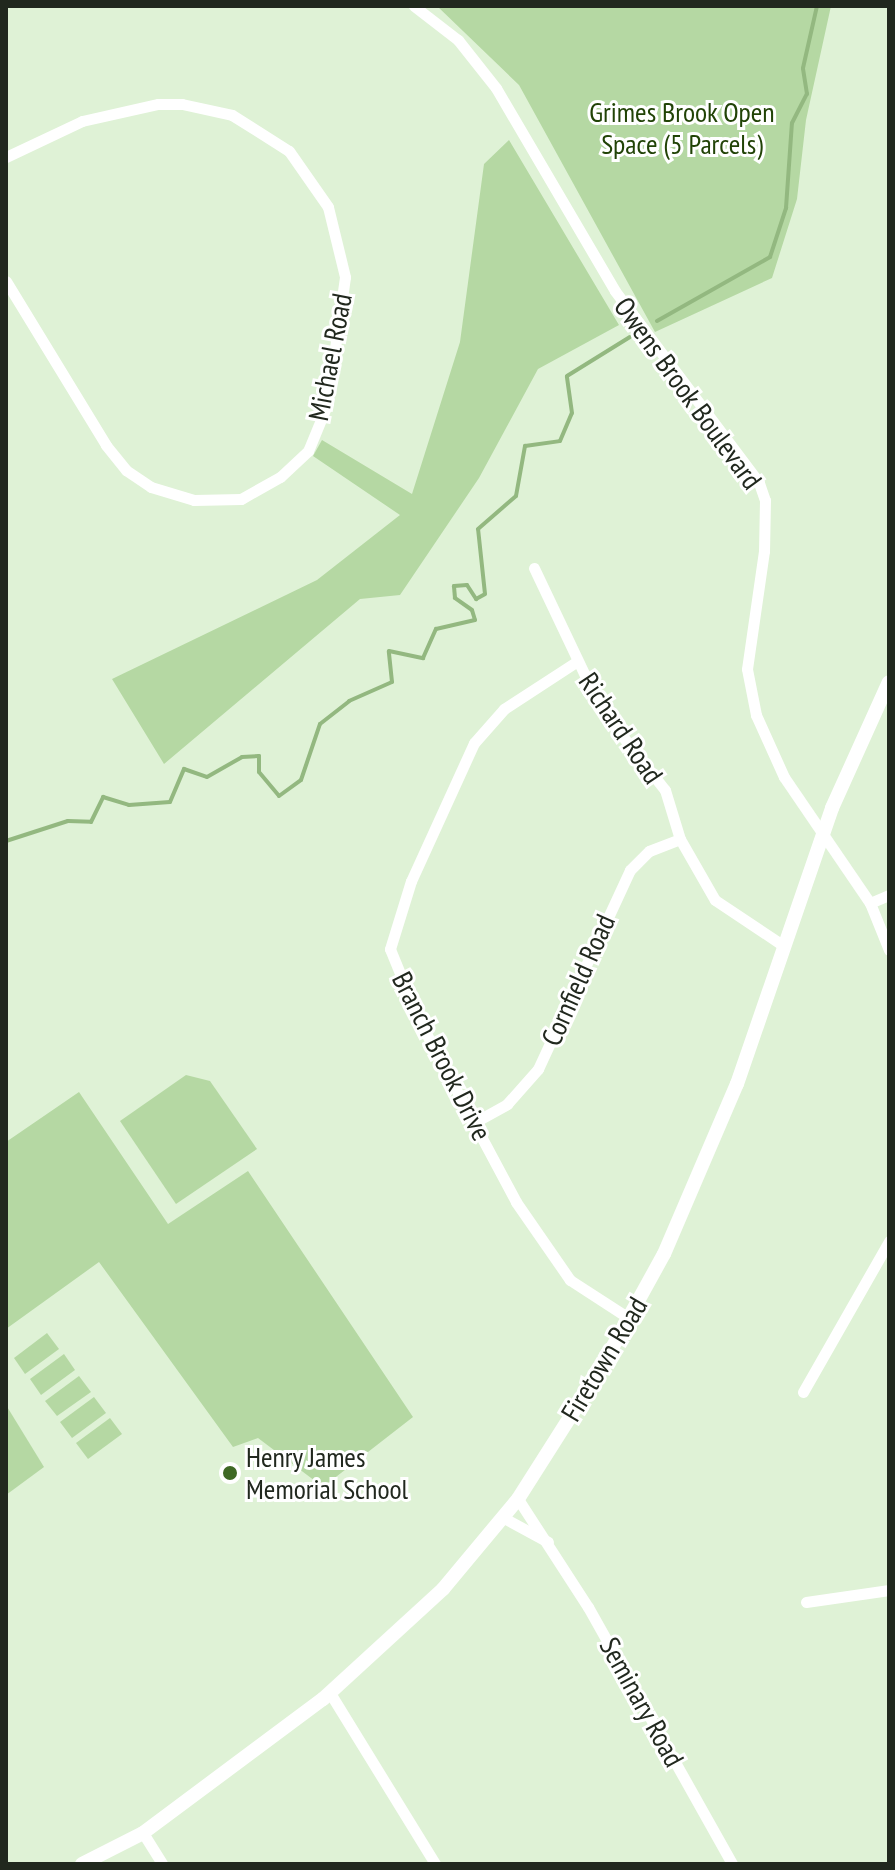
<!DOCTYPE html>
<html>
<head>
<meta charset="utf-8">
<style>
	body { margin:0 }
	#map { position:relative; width:895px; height:1870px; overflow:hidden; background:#dff2d6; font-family:"PT Sans Narrow",sans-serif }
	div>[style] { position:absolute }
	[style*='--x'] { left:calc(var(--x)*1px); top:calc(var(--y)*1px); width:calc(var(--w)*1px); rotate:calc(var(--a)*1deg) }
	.green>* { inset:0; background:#b5d8a3 }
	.stream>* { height:4px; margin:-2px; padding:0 2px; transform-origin:2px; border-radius:2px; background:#93b880 }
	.street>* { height:11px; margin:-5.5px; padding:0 5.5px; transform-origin:5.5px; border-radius:5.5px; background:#fff }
	.secondary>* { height:14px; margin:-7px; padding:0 7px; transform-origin:7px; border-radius:7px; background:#fff }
	.dots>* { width:22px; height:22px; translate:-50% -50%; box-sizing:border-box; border:4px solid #fff; border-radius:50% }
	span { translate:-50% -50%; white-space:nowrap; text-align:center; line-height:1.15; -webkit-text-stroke:6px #fff; paint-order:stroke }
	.park-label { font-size:28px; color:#214306 }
	.street-label { font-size:28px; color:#21281e }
	.poi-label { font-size:28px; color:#21281e }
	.left { translate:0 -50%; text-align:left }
	.frame { position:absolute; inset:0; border:8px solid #21281e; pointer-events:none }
</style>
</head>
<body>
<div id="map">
	<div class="green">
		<div style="clip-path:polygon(437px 6px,831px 6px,806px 120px,797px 199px,772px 278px,655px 332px,519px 85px)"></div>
		<div style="clip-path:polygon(509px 140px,619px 325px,538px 369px,479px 478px,400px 595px,360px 599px,164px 764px,112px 679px,317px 580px,400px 515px,313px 456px,322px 440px,412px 494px,460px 342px,484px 164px)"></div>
		<div style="clip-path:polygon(186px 1075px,210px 1081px,257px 1149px,176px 1204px,120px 1121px)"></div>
		<div style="clip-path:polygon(79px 1092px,168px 1224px,248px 1171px,413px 1417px,323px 1487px,258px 1438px,233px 1447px,99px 1262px,6px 1329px,6px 1142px)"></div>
		<div style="clip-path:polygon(47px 1333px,59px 1349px,25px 1374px,14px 1358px)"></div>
		<div style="clip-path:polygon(64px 1354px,75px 1370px,41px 1395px,30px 1379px)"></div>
		<div style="clip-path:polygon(79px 1376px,91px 1392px,57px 1416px,45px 1401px)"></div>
		<div style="clip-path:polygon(94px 1397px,106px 1413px,72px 1438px,60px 1422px)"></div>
		<div style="clip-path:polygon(6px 1405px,44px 1467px,6px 1495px)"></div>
		<div style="clip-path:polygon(110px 1418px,122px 1434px,88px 1459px,76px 1443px)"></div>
	</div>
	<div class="stream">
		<div style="--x:657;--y:321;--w:130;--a:-29.5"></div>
		<div style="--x:770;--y:257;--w:52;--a:-71.9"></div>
		<div style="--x:786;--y:208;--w:85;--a:-86"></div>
		<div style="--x:792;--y:123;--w:33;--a:-63"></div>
		<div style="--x:807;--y:94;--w:26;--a:-99"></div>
		<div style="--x:803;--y:68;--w:64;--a:-77.3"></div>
		<div style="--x:6;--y:841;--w:65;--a:-17.9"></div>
		<div style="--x:68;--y:821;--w:23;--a:2"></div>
		<div style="--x:91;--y:822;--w:28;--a:-64"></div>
		<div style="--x:103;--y:797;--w:27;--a:17"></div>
		<div style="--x:129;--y:805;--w:41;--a:-4.2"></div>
		<div style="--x:170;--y:802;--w:36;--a:-67"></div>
		<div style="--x:184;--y:769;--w:24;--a:19"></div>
		<div style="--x:207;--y:777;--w:40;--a:-29.7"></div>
		<div style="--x:242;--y:757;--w:17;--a:-3"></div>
		<div style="--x:259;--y:756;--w:16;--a:90"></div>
		<div style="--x:259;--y:772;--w:31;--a:50"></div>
		<div style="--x:279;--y:796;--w:27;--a:-36"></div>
		<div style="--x:301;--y:780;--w:59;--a:-71.3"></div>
		<div style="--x:320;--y:724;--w:37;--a:-38"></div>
		<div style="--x:349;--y:701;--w:47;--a:-23.8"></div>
		<div style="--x:392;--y:682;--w:31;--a:-96"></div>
		<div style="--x:389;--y:651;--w:35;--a:12"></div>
		<div style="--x:423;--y:658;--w:32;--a:-66"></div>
		<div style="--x:436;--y:629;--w:40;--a:-13"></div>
		<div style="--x:475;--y:620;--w:10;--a:-107"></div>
		<div style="--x:472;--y:610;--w:21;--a:-145"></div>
		<div style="--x:455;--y:598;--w:12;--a:-95"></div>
		<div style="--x:454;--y:586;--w:13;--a:-4"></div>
		<div style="--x:467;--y:585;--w:17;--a:57"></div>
		<div style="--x:476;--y:599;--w:10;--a:-29"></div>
		<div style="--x:485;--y:594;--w:65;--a:-96.1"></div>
		<div style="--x:478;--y:529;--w:50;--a:-41"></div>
		<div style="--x:516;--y:496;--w:51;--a:-79.8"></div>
		<div style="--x:525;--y:446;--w:35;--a:-8"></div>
		<div style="--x:560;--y:441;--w:30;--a:-67"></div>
		<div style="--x:572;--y:413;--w:37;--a:-98"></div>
		<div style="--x:567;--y:376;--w:74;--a:-31.8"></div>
	</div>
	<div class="street">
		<div style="--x:414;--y:6;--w:56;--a:37.7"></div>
		<div style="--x:458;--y:40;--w:61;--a:51.6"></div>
		<div style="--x:496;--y:88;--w:235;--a:59.6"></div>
		<div style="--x:615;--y:291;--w:240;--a:53.1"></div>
		<div style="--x:759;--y:483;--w:18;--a:71"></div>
		<div style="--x:765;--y:500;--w:51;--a:91.1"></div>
		<div style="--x:764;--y:551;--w:119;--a:98.2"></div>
		<div style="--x:747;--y:669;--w:47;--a:78.9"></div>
		<div style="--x:756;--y:715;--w:68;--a:65.7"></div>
		<div style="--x:784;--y:777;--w:153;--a:55.7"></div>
		<div style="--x:870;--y:903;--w:51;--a:68"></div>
		<div style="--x:6;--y:157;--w:84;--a:-25.3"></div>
		<div style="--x:82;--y:121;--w:78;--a:-12.6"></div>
		<div style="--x:158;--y:104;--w:24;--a:0"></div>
		<div style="--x:182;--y:104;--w:51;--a:12.4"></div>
		<div style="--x:232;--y:115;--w:67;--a:32.3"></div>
		<div style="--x:289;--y:151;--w:68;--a:55.1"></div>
		<div style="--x:328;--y:207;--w:72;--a:76.3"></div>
		<div style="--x:345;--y:277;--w:129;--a:98"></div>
		<div style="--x:327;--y:405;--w:50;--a:112.4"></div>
		<div style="--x:308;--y:451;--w:38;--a:137"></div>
		<div style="--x:280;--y:477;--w:45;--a:150.6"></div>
		<div style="--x:241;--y:499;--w:47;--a:178.8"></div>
		<div style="--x:194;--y:500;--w:45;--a:-163.2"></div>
		<div style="--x:151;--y:487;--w:30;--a:-146"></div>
		<div style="--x:126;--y:470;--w:32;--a:-129"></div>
		<div style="--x:106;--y:445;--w:192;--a:-121.4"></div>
		<div style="--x:534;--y:568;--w:156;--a:64.6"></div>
		<div style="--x:601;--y:709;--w:103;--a:51.7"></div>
		<div style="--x:665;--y:790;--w:51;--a:73"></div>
		<div style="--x:680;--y:839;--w:70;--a:60.2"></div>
		<div style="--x:715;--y:900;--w:83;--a:33.7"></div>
		<div style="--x:576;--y:662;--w:86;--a:146.9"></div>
		<div style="--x:504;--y:709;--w:45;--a:131.4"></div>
		<div style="--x:474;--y:743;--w:152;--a:114.5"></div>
		<div style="--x:411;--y:881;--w:71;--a:107.2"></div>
		<div style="--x:390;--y:949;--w:79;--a:67.7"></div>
		<div style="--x:420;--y:1022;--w:204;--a:61.9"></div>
		<div style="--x:516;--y:1202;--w:95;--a:55.3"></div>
		<div style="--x:570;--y:1280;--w:72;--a:33"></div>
		<div style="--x:870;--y:903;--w:21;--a:-23"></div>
		<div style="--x:475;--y:1122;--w:37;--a:-29"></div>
		<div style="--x:507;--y:1104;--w:47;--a:-48.5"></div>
		<div style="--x:538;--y:1069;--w:219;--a:-65.2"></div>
		<div style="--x:630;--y:870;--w:27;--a:-45"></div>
		<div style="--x:649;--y:851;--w:33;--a:-21"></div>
		<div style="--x:803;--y:1392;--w:174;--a:-60.3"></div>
		<div style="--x:518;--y:1499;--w:129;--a:57.1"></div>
		<div style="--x:588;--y:1607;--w:295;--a:60.7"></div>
		<div style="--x:504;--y:1518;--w:50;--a:28.6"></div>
		<div style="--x:806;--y:1602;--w:84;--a:-8.2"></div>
		<div style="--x:330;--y:1693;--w:201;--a:58.4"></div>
		<div style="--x:143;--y:1833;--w:36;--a:58"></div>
	</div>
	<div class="secondary">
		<div style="--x:82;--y:1864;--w:68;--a:-26.9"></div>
		<div style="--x:143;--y:1833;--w:224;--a:-36.7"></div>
		<div style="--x:323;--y:1699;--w:163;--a:-42.5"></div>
		<div style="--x:443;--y:1589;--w:117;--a:-50.2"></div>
		<div style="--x:518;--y:1499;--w:155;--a:-57.6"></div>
		<div style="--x:601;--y:1368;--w:130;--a:-61.1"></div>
		<div style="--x:664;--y:1254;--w:185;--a:-66.8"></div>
		<div style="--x:737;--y:1084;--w:292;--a:-71"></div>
		<div style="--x:832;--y:808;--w:138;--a:-65.7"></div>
	</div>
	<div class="dots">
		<div style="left:230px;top:1473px;background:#3e6824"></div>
	</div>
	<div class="park-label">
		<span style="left:682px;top:128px">Grimes Brook Open<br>Space (5 Parcels)</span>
	</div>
	<div class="street-label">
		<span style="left:330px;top:357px;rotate:-79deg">Michael Road</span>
		<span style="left:688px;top:393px;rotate:54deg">Owens Brook Boulevard</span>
		<span style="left:621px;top:728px;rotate:56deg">Richard Road</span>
		<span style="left:578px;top:980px;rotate:-66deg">Cornfield Road</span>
		<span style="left:442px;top:1056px;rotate:63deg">Branch Brook Drive</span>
		<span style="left:604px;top:1359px;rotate:-59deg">Firetown Road</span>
		<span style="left:642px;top:1702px;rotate:61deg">Seminary Road</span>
	</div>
	<div class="poi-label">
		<span class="left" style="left:246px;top:1473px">Henry James<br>Memorial School</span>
	</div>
	<div class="frame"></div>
</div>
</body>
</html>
